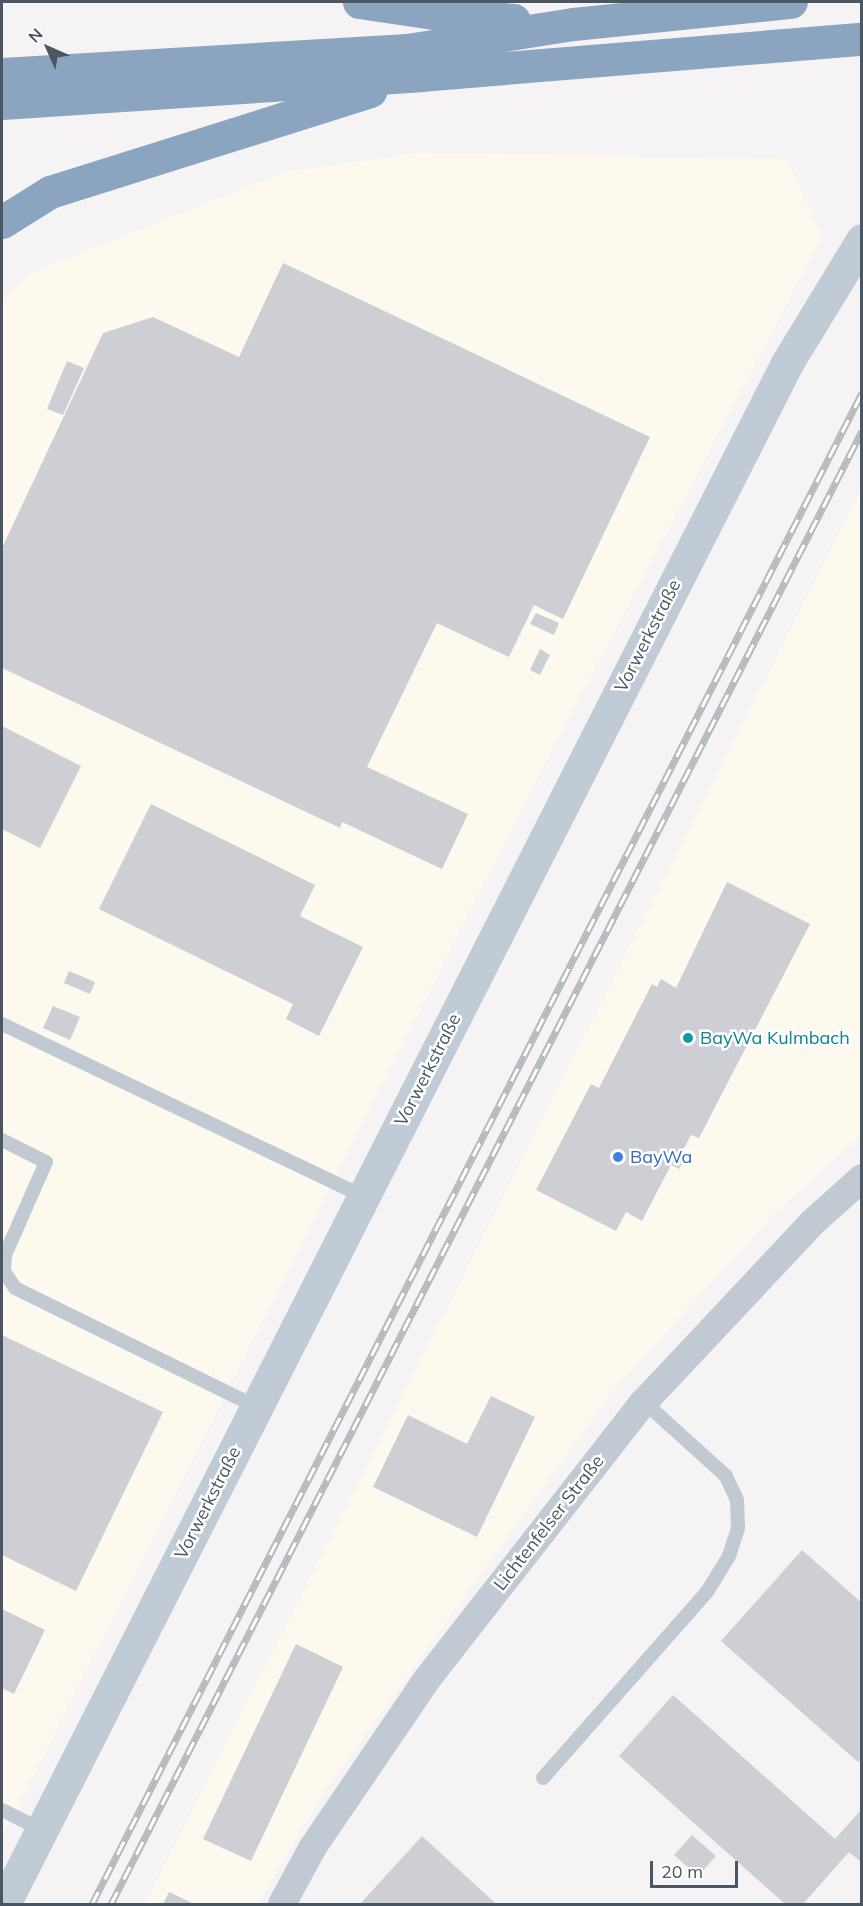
<!DOCTYPE html>
<html>
<head>
<meta charset="utf-8">
<style>
	body { margin:0 }
	#map { position:relative; width:863px; height:1906px; overflow:hidden; background:#f5f3f3; font-family:Mulish,sans-serif }
	div>[style] { position:absolute }
	[style*='--x'] { left:calc(var(--x)*1px); top:calc(var(--y)*1px); width:calc(var(--w)*1px); rotate:calc(var(--a)*1deg) }
	.commercial>* { inset:0; background:#fdf9ef }
	.building>* { inset:0; background:#cdcfd5 }
	.lane>* { height:14px; margin:-7px; padding:0 7px; transform-origin:7px; border-radius:7px; background:#c1cad2 }
	.street>* { height:28px; margin:-14px; padding:0 14px; transform-origin:14px; border-radius:14px; background:#c1cad2 }
	.secondary>* { height:33px; margin:-16.5px; padding:0 16.5px; transform-origin:16.5px; border-radius:16.5px; background:#c1cbd6 }
	.highway>* { height:33px; margin:-16.5px; padding:0 16.5px; transform-origin:16.5px; border-radius:16.5px; background:#8ba5c1 }
	.rail>* { height:7px; margin-top:-3.5px; transform-origin:0; background:repeating-linear-gradient(90deg,#fff 0 14px,#b5b8bd 0 28px); box-sizing:border-box; border-block:2px solid #b5b8bd }
	.dots>* { width:16px; height:16px; translate:-50% -50%; box-sizing:border-box; border:3px solid #fff; border-radius:50% }
	span { translate:-50% -50%; white-space:nowrap; text-align:center; line-height:1.15; -webkit-text-stroke:5px #fff; paint-order:stroke }
	.street-label { font-size:18px; color:#4a5661 }
	.culture-label { font-size:18px; color:#0d838f }
	.left { translate:0 -50%; text-align:left }
	.shop-label { font-size:18px; color:#366cbe }
	.frame { position:absolute; inset:0; border:3px solid #4a5661; pointer-events:none }
	.north { position:absolute; left:18px; top:18px; width:60px; height:60px; -webkit-text-stroke:4px #fff; paint-order:stroke; rotate:315deg; font-size:16px; font-weight:700; line-height:24px; text-align:center; color:#4a5661 }
	.north::after { content:''; display:block; margin:auto; width:21px; height:27px; background:#4a5661; clip-path:polygon(50% 0,100% 100%,50% 72%,0 100%) }
	.scale { position:absolute; left:650px; top:1861px; width:88px; height:27px; box-sizing:border-box; border:3px solid #4a5661; border-top:0; padding-left:8px; font-size:18px; line-height:21px; white-space:nowrap; color:#4a5661; -webkit-text-stroke:4px #fff; paint-order:stroke }
</style>
</head>
<body>
<div id="map">
	<div class="commercial">
		<div style="clip-path:polygon(419px 153px,787px 159px,822px 237px,530px 792px,2px 1837px,2px 301px,31px 273px,285px 172px)"></div>
		<div style="clip-path:polygon(861px 490px,861px 1135px,773px 1215px,610px 1394px,321px 1796px,258px 1904px,145px 1904px)"></div>
	</div>
	<div class="building">
		<div style="clip-path:polygon(283px 263px,650px 437px,563px 619px,534px 605px,509px 657px,437px 623px,367px 767px,468px 814px,442px 869px,342px 822px,340px 828px,2px 668px,2px 548px,103px 333px,153px 317px,239px 357px)"></div>
		<div style="clip-path:polygon(67px 361px,84px 368px,63px 415px,47px 409px)"></div>
		<div style="clip-path:polygon(536px 613px,559px 623px,554px 635px,530px 624px)"></div>
		<div style="clip-path:polygon(540px 649px,550px 655px,540px 675px,530px 670px)"></div>
		<div style="clip-path:polygon(2px 726px,81px 766px,40px 848px,2px 829px)"></div>
		<div style="clip-path:polygon(151px 804px,315px 885px,300px 916px,363px 947px,319px 1036px,286px 1019px,293px 1004px,99px 909px)"></div>
		<div style="clip-path:polygon(727px 882px,810px 924px,699px 1138px,691px 1135px,680px 1156px,685px 1158px,679px 1169px,671px 1165px,642px 1221px,626px 1212px,616px 1231px,536px 1190px,591px 1084px,599px 1088px,652px 984px,657px 987px,661px 979px,676px 988px)"></div>
		<div style="clip-path:polygon(69px 971px,95px 982px,90px 994px,64px 983px)"></div>
		<div style="clip-path:polygon(53px 1006px,80px 1017px,70px 1040px,43px 1028px)"></div>
		<div style="clip-path:polygon(2px 1335px,163px 1412px,76px 1591px,2px 1555px)"></div>
		<div style="clip-path:polygon(491px 1396px,535px 1417px,477px 1537px,373px 1487px,408px 1415px,467px 1444px)"></div>
		<div style="clip-path:polygon(802px 1550px,862px 1603px,862px 1758px,858px 1762px,721px 1641px)"></div>
		<div style="clip-path:polygon(2px 1609px,45px 1630px,14px 1694px,2px 1688px)"></div>
		<div style="clip-path:polygon(296px 1644px,343px 1667px,251px 1861px,203px 1839px)"></div>
		<div style="clip-path:polygon(673px 1695px,835px 1839px,862px 1809px,862px 1863px,849px 1852px,803px 1904px,785px 1904px,678px 1809px,619px 1756px)"></div>
		<div style="clip-path:polygon(692px 1835px,716px 1856px,698px 1876px,674px 1855px)"></div>
		<div style="clip-path:polygon(422px 1836px,493px 1901px,497px 1904px,360px 1904px)"></div>
		<div style="clip-path:polygon(169px 1892px,194px 1904px,163px 1904px)"></div>
	</div>
	<div class="lane">
		<div style="--x:2;--y:1024;--w:401;--a:25.5"></div>
		<div style="--x:2;--y:1140;--w:49;--a:26.6"></div>
		<div style="--x:46;--y:1162;--w:102;--a:113.8"></div>
		<div style="--x:5;--y:1255;--w:16;--a:94"></div>
		<div style="--x:4;--y:1271;--w:20;--a:57"></div>
		<div style="--x:15;--y:1288;--w:270;--a:26.2"></div>
		<div style="--x:543;--y:1778;--w:248;--a:-48.6"></div>
		<div style="--x:707;--y:1592;--w:42;--a:-58.6"></div>
		<div style="--x:729;--y:1556;--w:29;--a:-72"></div>
		<div style="--x:738;--y:1528;--w:28;--a:-92"></div>
		<div style="--x:737;--y:1500;--w:26;--a:-115"></div>
		<div style="--x:726;--y:1476;--w:110;--a:-137.9"></div>
		<div style="--x:2;--y:1810;--w:45;--a:26.6"></div>
	</div>
	<div class="street">
		<div style="--x:282;--y:1904;--w:65;--a:-61.5"></div>
		<div style="--x:313;--y:1847;--w:204;--a:-55.8"></div>
		<div style="--x:428;--y:1678;--w:350;--a:-52"></div>
		<div style="--x:644;--y:1402;--w:247;--a:-46.8"></div>
		<div style="--x:813;--y:1222;--w:66;--a:-41.9"></div>
	</div>
	<div class="secondary">
		<div style="--x:4;--y:1904;--w:1729;--a:-63.06"></div>
		<div style="--x:787;--y:363;--w:144;--a:-58.6"></div>
	</div>
	<div class="highway">
		<div style="--x:359;--y:2;--w:82;--a:8.4"></div>
		<div style="--x:440;--y:14;--w:74;--a:4.6"></div>
		<div style="--x:2;--y:74;--w:406;--a:-3.4"></div>
		<div style="--x:407;--y:50;--w:168;--a:-8.9"></div>
		<div style="--x:573;--y:24;--w:219;--a:-5.8"></div>
		<div style="--x:2;--y:103;--w:419;--a:-3.8"></div>
		<div style="--x:420;--y:75;--w:443;--a:-4.7"></div>
		<div style="--x:2;--y:222;--w:57;--a:-32"></div>
		<div style="--x:50;--y:192;--w:336;--a:-17.5"></div>
	</div>
	<div class="rail">
		<div style="--x:92;--y:1904;--w:1696;--a:-63"></div>
		<div style="--x:111;--y:1904;--w:1653;--a:-62.99"></div>
	</div>
	<div class="dots">
		<div style="left:688px;top:1038px;background:#0f9aa8"></div>
		<div style="left:618px;top:1157px;background:#3f7fe0"></div>
	</div>
	<div class="street-label">
		<span style="left:648px;top:636px;rotate:-63deg">Vorwerkstraße</span>
		<span style="left:428px;top:1070px;rotate:-63deg">Vorwerkstraße</span>
		<span style="left:208px;top:1503px;rotate:-63deg">Vorwerkstraße</span>
		<span style="left:549px;top:1523px;rotate:-52deg">Lichtenfelser Straße</span>
	</div>
	<div class="culture-label">
		<span class="left" style="left:700px;top:1038px">BayWa Kulmbach</span>
	</div>
	<div class="shop-label">
		<span class="left" style="left:630px;top:1157px">BayWa</span>
	</div>
	<div class="frame"></div>
	<div class="north">N</div>
	<div class="scale">20 m</div>
</div>
</body>
</html>
